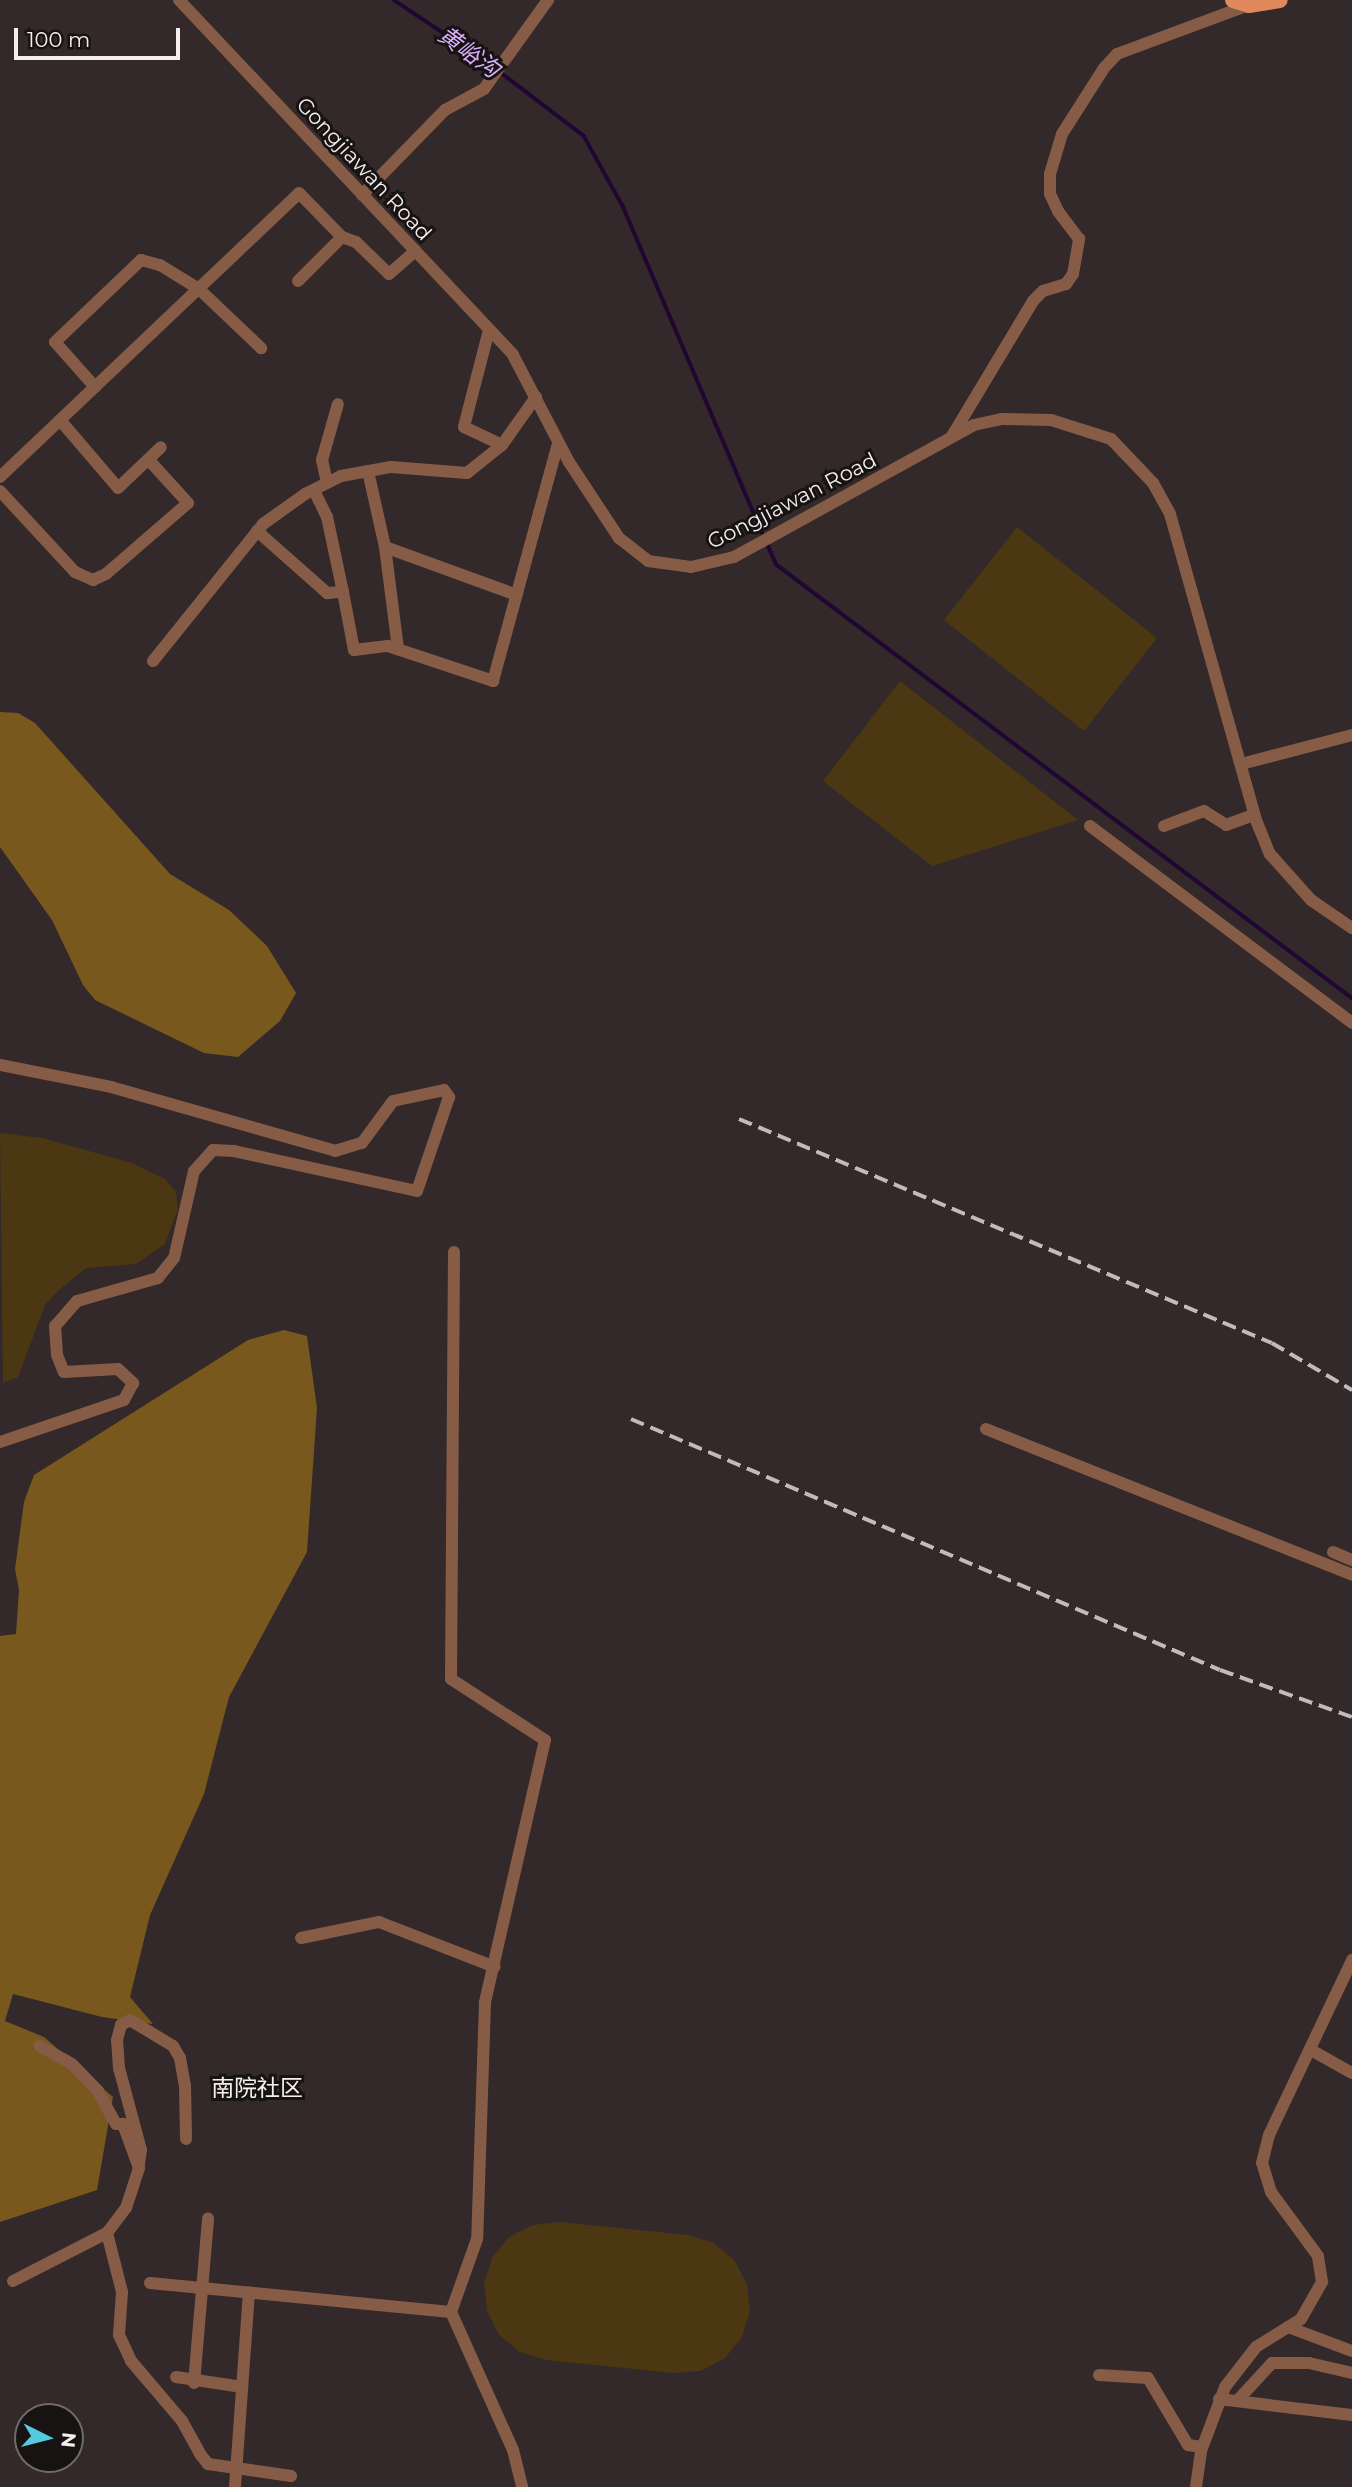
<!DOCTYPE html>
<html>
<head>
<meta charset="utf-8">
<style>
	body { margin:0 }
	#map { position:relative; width:1352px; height:2487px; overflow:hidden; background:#33292a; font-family:Montserrat,"Noto Sans SC",sans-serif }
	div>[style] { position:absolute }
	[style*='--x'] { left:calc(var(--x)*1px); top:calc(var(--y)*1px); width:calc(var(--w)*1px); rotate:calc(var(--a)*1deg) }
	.green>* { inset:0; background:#4b3712 }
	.forest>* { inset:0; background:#78581d }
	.stream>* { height:3.5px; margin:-1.75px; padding:0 1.75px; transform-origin:1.75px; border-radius:1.75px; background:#210532 }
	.minor>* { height:12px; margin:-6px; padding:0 6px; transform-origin:6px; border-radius:6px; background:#875c47 }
	.major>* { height:16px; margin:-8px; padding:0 8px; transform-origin:8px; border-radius:8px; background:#e1895d }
	.rail>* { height:3.5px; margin-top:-1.75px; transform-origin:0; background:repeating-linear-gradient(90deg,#c2babb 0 14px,transparent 0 21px) }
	span { translate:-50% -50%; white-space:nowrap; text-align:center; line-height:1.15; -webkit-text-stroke:6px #181313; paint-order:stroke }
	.street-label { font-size:21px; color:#f5eeef }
	.water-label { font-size:23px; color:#dbb0fe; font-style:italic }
	.neighbourhood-label { font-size:23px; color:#f5eeef }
	.north { position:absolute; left:14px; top:2403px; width:70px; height:70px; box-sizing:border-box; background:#181313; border:2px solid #706b6b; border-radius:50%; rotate:96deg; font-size:19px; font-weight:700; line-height:28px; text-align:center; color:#f5eeef }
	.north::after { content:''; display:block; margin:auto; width:24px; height:32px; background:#55cadf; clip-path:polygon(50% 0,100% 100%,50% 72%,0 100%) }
	.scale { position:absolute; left:14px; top:28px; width:166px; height:32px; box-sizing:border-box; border:4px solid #f5eeef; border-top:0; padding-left:9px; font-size:21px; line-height:24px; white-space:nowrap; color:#f5eeef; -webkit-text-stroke:5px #181313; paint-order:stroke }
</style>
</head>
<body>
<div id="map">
	<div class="green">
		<div style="clip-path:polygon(1017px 527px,1157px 638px,1084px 731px,944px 620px)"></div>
		<div style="clip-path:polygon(900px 681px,1078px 820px,932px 866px,823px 781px)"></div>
		<div style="clip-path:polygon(0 1133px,42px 1138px,132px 1163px,165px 1179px,176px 1192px,178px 1209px,165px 1244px,136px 1264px,86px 1268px,59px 1290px,45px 1305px,18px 1377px,3px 1383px)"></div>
		<div style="clip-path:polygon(560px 2222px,688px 2235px,714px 2243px,734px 2260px,747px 2284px,750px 2311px,742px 2337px,725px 2358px,701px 2371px,674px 2373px,546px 2360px,520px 2352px,499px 2335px,487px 2311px,484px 2284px,492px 2258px,509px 2237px,533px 2225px)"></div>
	</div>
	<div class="forest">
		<div style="clip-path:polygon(0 712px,18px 713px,35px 723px,170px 874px,229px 910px,267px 946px,296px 993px,280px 1021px,238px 1057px,204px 1053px,95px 1000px,83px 985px,52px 920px,0 847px)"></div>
		<div style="clip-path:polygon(284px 1330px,307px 1336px,317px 1408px,307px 1552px,229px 1697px,204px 1794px,150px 1915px,130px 1997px,153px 2024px,102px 2017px,13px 1994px,5px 2021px,44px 2037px,113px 2097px,97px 2190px,0 2222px,0 1636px,16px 1634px,19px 1590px,15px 1569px,24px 1502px,34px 1475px,248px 1340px)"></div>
	</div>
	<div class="stream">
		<div style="--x:394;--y:0;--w:112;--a:33.7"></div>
		<div style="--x:487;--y:62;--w:122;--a:37.3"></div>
		<div style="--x:584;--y:136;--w:80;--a:60.9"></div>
		<div style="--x:623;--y:206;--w:359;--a:66.9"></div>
		<div style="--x:767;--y:543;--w:24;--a:66"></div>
		<div style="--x:777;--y:565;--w:720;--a:36.98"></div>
	</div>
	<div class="minor">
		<div style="--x:179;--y:0;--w:487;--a:46.7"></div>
		<div style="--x:513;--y:355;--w:121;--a:62.4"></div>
		<div style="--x:569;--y:462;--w:91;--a:56.7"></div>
		<div style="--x:619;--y:538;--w:37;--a:38"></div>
		<div style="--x:648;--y:561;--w:43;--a:7.9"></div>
		<div style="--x:691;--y:567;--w:44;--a:-13.1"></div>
		<div style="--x:734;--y:557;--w:274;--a:-28.8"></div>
		<div style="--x:974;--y:425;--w:29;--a:-12"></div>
		<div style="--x:1002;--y:419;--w:49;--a:1.2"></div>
		<div style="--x:1051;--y:420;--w:63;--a:17.6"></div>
		<div style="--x:1111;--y:439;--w:61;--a:46.3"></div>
		<div style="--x:1153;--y:483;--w:35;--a:61"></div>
		<div style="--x:1170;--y:514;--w:318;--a:74.3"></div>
		<div style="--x:1256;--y:820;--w:37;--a:68"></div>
		<div style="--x:1270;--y:854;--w:62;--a:48.3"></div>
		<div style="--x:1311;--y:900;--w:50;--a:34.3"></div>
		<div style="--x:362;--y:195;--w:119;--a:-45.7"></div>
		<div style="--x:445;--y:110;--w:44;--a:-28.3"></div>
		<div style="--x:484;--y:89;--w:110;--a:-54.3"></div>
		<div style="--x:298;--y:281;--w:62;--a:-45"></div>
		<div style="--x:342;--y:237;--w:15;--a:20"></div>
		<div style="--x:356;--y:242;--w:46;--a:44.1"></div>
		<div style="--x:389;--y:274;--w:35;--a:-41"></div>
		<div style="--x:489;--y:330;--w:100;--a:104.5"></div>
		<div style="--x:464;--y:427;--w:42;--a:25.3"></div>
		<div style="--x:95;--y:387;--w:60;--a:-131.6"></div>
		<div style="--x:55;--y:342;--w:119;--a:-43.6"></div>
		<div style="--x:141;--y:260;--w:20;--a:15"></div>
		<div style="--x:160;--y:265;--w:46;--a:31.6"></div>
		<div style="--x:199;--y:289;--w:86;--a:43.6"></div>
		<div style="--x:60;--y:420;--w:89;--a:49.5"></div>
		<div style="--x:118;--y:488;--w:59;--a:-43.6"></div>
		<div style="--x:952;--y:436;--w:157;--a:-59"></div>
		<div style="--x:1033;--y:301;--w:14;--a:-45"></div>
		<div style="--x:1043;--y:291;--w:24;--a:-17"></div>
		<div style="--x:1066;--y:284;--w:12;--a:-55"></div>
		<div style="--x:1073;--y:274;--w:36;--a:-80"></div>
		<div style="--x:1079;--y:239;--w:35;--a:-127"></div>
		<div style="--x:1058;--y:211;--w:19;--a:-115"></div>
		<div style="--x:1050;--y:194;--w:20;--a:-90"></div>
		<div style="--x:1050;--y:174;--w:42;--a:-73.3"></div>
		<div style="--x:1062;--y:134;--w:78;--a:-57.5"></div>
		<div style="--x:1104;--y:68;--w:19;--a:-47"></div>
		<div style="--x:1117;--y:54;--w:141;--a:-20.4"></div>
		<div style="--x:368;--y:471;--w:78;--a:77.4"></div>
		<div style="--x:385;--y:547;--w:103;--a:82.7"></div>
		<div style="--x:0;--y:477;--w:412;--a:-43.5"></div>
		<div style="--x:299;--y:193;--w:62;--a:45.7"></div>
		<div style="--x:327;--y:483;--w:24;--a:-102"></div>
		<div style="--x:322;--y:460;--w:58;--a:-74.1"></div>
		<div style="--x:0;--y:491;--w:110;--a:47.2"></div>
		<div style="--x:75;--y:572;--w:20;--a:24"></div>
		<div style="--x:93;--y:580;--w:14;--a:-25"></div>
		<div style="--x:106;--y:574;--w:108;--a:-40.9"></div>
		<div style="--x:188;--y:503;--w:59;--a:-132.3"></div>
		<div style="--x:257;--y:531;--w:94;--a:41.5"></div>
		<div style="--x:327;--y:593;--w:16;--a:-4"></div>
		<div style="--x:343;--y:592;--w:77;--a:-102"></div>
		<div style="--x:327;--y:517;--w:30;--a:-116"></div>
		<div style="--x:385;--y:547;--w:140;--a:20"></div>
		<div style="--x:343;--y:592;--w:59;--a:79.3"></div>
		<div style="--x:354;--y:650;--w:34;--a:-7"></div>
		<div style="--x:388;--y:646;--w:111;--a:18.4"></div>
		<div style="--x:493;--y:681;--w:247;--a:-74.7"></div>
		<div style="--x:153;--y:661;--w:176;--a:-51.2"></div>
		<div style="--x:263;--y:524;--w:52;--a:-35.5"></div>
		<div style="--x:305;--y:494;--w:40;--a:-26.6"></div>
		<div style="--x:341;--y:476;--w:51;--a:-10.2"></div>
		<div style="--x:391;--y:467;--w:76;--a:4.5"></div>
		<div style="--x:467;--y:473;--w:45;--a:-38.7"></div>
		<div style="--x:502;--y:445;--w:59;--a:-54.7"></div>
		<div style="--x:1241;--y:764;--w:115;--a:-14.6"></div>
		<div style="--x:1090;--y:826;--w:328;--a:36.9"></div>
		<div style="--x:1164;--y:826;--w:43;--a:-20.6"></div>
		<div style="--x:1204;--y:811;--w:26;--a:32"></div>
		<div style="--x:1226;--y:825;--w:30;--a:-20"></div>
		<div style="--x:0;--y:1065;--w:113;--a:11.2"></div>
		<div style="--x:111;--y:1087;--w:233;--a:15.9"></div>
		<div style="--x:335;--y:1151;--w:28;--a:-17"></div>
		<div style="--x:362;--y:1143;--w:52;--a:-53.6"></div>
		<div style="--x:393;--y:1101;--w:52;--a:-12.2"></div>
		<div style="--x:444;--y:1090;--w:9;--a:54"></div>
		<div style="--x:449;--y:1097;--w:99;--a:108.8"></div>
		<div style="--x:417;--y:1191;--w:187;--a:-167.7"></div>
		<div style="--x:234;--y:1151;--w:21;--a:-177"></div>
		<div style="--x:213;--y:1150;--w:28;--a:132"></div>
		<div style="--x:194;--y:1171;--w:89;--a:102.9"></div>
		<div style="--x:174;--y:1258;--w:26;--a:129"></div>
		<div style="--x:158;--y:1278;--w:84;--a:164.1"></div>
		<div style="--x:77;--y:1301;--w:33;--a:131"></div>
		<div style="--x:55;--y:1326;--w:29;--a:86"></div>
		<div style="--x:57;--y:1355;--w:18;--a:68"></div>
		<div style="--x:64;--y:1372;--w:54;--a:-3.2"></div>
		<div style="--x:118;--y:1369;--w:21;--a:43"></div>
		<div style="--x:133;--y:1383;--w:19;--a:118"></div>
		<div style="--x:124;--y:1400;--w:131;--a:161.3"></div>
		<div style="--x:454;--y:1252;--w:427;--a:90.4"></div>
		<div style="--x:451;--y:1679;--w:112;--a:33"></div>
		<div style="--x:545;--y:1740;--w:270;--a:102.9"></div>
		<div style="--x:485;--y:2003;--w:236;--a:91.9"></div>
		<div style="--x:477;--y:2239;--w:77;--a:109.6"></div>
		<div style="--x:451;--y:2312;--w:151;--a:65.8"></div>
		<div style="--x:513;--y:2450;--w:38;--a:76"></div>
		<div style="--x:986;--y:1429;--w:394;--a:21.7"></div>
		<div style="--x:1333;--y:1552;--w:21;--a:23"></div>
		<div style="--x:301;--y:1938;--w:80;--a:-11.6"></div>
		<div style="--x:379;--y:1922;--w:124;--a:21.2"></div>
		<div style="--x:1311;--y:2050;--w:47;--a:29.3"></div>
		<div style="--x:139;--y:2164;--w:14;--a:-82"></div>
		<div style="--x:141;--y:2150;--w:85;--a:-105"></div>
		<div style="--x:119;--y:2068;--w:28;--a:-94"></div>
		<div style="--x:117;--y:2040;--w:16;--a:-75"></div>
		<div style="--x:121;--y:2025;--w:10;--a:-29"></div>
		<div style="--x:130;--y:2020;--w:50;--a:31.2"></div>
		<div style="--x:173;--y:2046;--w:14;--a:60"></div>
		<div style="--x:180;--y:2058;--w:27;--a:80"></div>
		<div style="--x:185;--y:2085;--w:54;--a:88.9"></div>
		<div style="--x:107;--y:2233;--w:61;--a:75.7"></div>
		<div style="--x:122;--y:2292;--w:43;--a:94"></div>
		<div style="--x:119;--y:2335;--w:29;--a:65"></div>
		<div style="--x:131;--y:2361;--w:79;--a:49.6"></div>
		<div style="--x:182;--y:2421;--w:38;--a:61"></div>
		<div style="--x:200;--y:2454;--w:13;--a:51"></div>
		<div style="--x:208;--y:2464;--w:84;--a:8.2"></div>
		<div style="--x:13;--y:2281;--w:106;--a:-27.1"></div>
		<div style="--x:107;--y:2233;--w:31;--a:-53"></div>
		<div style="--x:126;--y:2208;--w:42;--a:-72"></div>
		<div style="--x:139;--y:2168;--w:47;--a:-110"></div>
		<div style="--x:123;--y:2124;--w:7;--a:180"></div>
		<div style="--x:116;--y:2124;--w:38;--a:-119"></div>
		<div style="--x:98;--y:2091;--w:37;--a:-134"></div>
		<div style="--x:72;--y:2064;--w:37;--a:-151"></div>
		<div style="--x:150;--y:2283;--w:302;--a:5.5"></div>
		<div style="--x:1288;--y:2327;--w:68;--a:20.6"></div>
		<div style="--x:1099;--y:2375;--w:49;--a:3.5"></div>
		<div style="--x:1148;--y:2378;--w:78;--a:59.2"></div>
		<div style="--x:1188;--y:2445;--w:14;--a:8"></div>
		<div style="--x:176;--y:2377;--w:67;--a:8.6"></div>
		<div style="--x:194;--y:2383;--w:165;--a:-85.1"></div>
		<div style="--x:1219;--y:2399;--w:134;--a:6.9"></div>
		<div style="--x:1237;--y:2401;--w:52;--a:-47.4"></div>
		<div style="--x:1272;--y:2363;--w:37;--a:0"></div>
		<div style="--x:1309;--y:2363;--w:44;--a:13.1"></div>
		<div style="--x:235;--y:2487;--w:195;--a:-85.9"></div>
		<div style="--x:1196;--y:2487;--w:36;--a:-82"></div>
		<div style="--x:1201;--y:2451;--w:68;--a:-69.4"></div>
		<div style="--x:1225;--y:2387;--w:51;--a:-52.2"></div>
		<div style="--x:1256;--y:2347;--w:53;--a:-31.9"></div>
		<div style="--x:1301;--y:2319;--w:43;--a:-60.4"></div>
		<div style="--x:1322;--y:2282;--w:26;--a:-99"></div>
		<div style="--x:1318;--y:2256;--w:79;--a:-126.3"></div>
		<div style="--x:1271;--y:2192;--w:30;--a:-107"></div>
		<div style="--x:1262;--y:2163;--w:29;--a:-76"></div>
		<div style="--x:1269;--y:2135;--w:194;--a:-64.6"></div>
	</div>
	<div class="major">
		<div style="--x:1233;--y:0;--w:17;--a:17"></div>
		<div style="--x:1249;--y:5;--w:31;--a:-9"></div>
	</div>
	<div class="rail">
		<div style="--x:739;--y:1119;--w:578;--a:22.8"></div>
		<div style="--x:1272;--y:1343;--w:93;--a:30.4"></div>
		<div style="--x:631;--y:1419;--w:640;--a:23.08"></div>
		<div style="--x:1220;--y:1670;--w:140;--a:19.6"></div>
	</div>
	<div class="street-label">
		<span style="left:364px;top:169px;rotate:47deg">Gongjiawan Road</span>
		<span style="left:792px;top:501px;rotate:-27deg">Gongjiawan Road</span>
	</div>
	<div class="water-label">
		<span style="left:469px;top:52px;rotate:36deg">黄峪沟</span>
	</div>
	<div class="neighbourhood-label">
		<span style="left:257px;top:2088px">南院社区</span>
	</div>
	<div class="north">N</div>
	<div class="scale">100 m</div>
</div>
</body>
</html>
